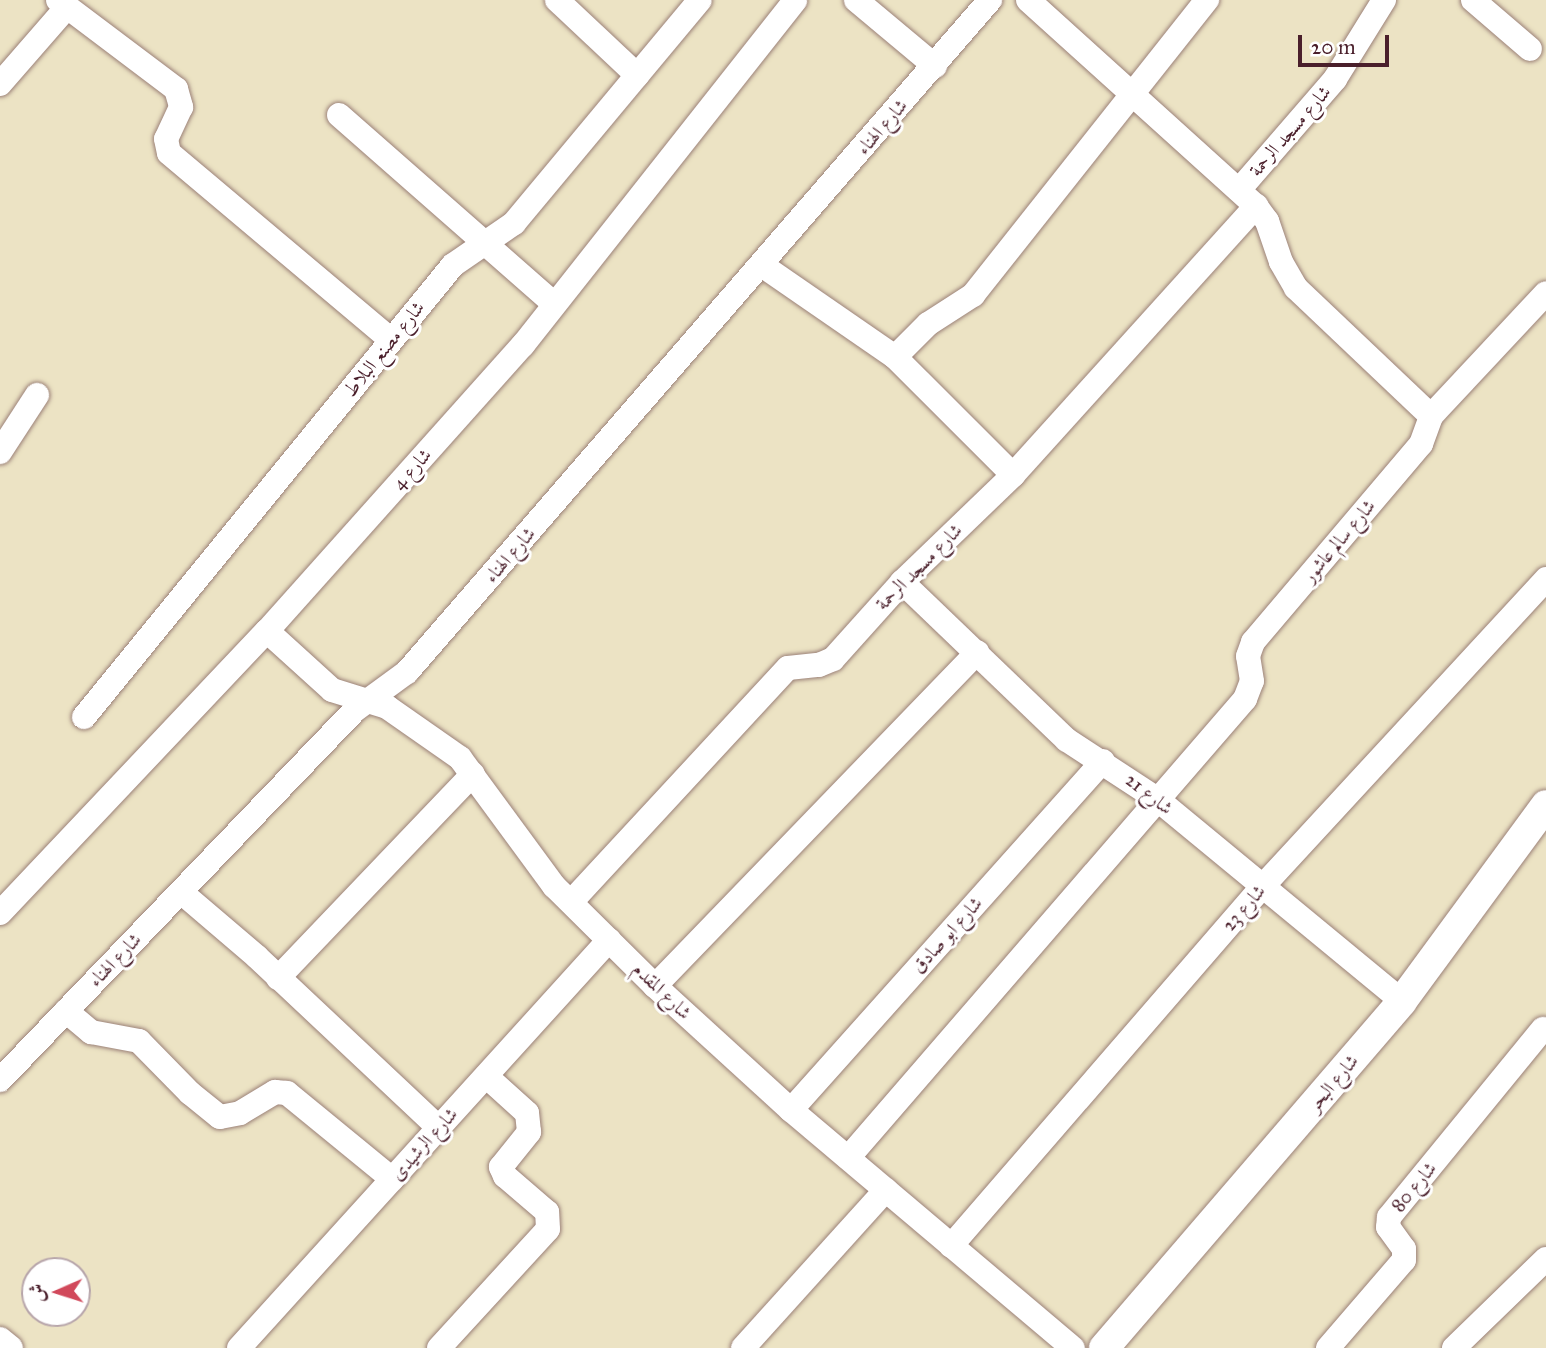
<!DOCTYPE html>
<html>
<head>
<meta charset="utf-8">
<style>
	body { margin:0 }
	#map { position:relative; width:1546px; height:1348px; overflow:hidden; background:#ece3c4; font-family:"IM FELL Great Primer",Amiri,serif }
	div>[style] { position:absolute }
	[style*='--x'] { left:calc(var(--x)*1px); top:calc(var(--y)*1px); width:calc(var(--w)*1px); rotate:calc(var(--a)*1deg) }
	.roads { filter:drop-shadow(0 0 2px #9b8178) drop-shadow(0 0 2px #9b8178) }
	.minor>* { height:24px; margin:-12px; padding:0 12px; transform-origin:12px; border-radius:12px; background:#fff }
	.tertiary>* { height:30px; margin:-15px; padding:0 15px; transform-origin:15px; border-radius:15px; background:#fff }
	span { translate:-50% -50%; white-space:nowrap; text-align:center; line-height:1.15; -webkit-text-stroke:6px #fff; paint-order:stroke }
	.street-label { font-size:19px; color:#4a1f2b }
	.north { position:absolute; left:21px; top:1257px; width:70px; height:70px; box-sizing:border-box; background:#fff; border:2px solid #b7a5aa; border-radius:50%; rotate:267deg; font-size:19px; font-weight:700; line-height:28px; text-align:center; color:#4a1f2b }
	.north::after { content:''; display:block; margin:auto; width:24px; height:32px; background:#d1495b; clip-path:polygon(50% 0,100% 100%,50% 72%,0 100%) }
	.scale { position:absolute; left:1298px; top:35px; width:91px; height:32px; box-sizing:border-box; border:4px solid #4a1f2b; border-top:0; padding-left:9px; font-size:21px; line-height:24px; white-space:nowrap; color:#4a1f2b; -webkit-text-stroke:5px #fff; paint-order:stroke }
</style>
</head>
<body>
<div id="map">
	<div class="roads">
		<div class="minor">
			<div style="--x:58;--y:0;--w:148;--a:37"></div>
			<div style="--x:176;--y:89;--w:19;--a:74"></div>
			<div style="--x:181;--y:107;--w:35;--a:115"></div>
			<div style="--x:166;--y:139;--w:14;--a:78"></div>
			<div style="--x:169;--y:153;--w:290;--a:40.1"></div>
			<div style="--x:557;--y:0;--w:110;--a:43.2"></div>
			<div style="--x:856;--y:0;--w:103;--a:39.9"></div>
			<div style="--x:1028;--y:0;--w:307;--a:42.1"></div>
			<div style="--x:1256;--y:206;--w:19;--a:54"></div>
			<div style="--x:1267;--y:221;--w:43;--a:71.1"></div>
			<div style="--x:1281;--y:262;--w:30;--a:60"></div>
			<div style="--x:1296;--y:288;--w:186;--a:43.5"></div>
			<div style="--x:1473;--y:0;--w:75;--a:40.7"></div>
			<div style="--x:0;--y:84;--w:102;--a:-49"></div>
			<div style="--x:339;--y:115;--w:283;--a:41.3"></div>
			<div style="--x:1239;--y:190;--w:147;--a:-49.1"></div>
			<div style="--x:1335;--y:79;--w:93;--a:-58.2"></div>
			<div style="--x:763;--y:266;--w:160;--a:34.6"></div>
			<div style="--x:895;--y:357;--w:167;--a:45"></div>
			<div style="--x:895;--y:357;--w:47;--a:-45"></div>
			<div style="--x:928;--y:324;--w:54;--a:-32.8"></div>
			<div style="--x:973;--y:295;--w:377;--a:-51.6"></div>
			<div style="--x:0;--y:452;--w:68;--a:-57"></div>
			<div style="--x:902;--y:582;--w:228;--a:43.8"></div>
			<div style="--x:1067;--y:740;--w:108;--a:33.2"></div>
			<div style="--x:1157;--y:799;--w:318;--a:39.5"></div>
			<div style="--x:267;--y:631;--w:88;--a:42.2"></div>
			<div style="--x:332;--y:690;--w:58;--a:17.2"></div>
			<div style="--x:387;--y:707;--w:89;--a:34.9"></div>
			<div style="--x:460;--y:758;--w:159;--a:53.7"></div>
			<div style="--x:554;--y:886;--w:142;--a:44.7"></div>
			<div style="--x:655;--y:986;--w:184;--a:42.4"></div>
			<div style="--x:791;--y:1110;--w:369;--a:40.2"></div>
			<div style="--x:84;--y:717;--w:583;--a:-50.77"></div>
			<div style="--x:453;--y:265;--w:74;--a:-34.5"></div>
			<div style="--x:514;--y:223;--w:290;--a:-50.2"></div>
			<div style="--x:181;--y:892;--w:100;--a:40.5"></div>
			<div style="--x:257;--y:957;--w:250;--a:43.2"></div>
			<div style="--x:571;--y:902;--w:319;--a:-47.2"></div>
			<div style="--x:788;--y:668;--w:31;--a:-6"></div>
			<div style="--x:819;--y:665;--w:15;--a:-23"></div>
			<div style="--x:833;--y:659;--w:103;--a:-48.1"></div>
			<div style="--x:902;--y:582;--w:154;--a:-43.9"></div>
			<div style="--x:1013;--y:475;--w:363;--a:-47.9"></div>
			<div style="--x:0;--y:913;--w:388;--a:-46.6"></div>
			<div style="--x:267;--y:631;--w:384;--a:-48.2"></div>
			<div style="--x:523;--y:345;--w:439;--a:-51.7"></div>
			<div style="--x:278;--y:978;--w:282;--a:-46.3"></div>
			<div style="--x:655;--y:986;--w:464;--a:-46"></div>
			<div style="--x:66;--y:1011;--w:33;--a:40"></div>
			<div style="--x:91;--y:1032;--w:49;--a:10.6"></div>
			<div style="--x:139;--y:1041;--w:73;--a:45.6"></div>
			<div style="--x:190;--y:1093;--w:38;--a:39"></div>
			<div style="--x:220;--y:1117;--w:20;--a:-11"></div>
			<div style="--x:240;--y:1113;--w:41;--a:-31"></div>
			<div style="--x:275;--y:1092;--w:12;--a:5"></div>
			<div style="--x:287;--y:1093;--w:136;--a:39.3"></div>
			<div style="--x:0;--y:1080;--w:513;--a:-46.19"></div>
			<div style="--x:355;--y:710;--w:64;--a:-36.2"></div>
			<div style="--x:407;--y:672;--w:890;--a:-49.06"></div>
			<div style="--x:791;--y:1110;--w:468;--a:-48.2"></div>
			<div style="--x:848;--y:1158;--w:607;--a:-49.14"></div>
			<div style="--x:1245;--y:699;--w:19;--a:-69"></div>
			<div style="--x:1252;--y:681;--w:25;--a:-99"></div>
			<div style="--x:1248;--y:656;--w:15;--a:-70"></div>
			<div style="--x:1253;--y:642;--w:260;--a:-49.7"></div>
			<div style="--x:1421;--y:444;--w:30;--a:-70"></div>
			<div style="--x:1431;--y:416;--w:168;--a:-46.9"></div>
			<div style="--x:951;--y:1246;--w:475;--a:-49.1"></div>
			<div style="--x:1262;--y:887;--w:419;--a:-47.3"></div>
			<div style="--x:0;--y:1339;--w:14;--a:39"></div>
			<div style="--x:239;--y:1348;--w:551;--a:-47.8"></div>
			<div style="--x:439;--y:1348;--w:161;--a:-47.5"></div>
			<div style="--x:548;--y:1229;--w:17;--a:-93"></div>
			<div style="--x:547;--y:1212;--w:55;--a:-139.4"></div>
			<div style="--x:505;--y:1176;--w:10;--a:-114"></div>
			<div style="--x:501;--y:1167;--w:45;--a:-51.3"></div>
			<div style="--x:529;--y:1132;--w:19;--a:-96"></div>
			<div style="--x:527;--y:1113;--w:55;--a:-137.9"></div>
			<div style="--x:743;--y:1348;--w:213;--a:-47.9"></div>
			<div style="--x:1328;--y:1348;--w:116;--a:-49.2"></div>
			<div style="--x:1404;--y:1260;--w:11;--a:-90"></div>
			<div style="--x:1404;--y:1249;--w:27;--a:-126"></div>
			<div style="--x:1388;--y:1227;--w:10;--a:-84"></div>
			<div style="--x:1389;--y:1217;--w:243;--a:-50.7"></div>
			<div style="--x:1454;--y:1348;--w:128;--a:-44.1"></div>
		</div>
		<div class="tertiary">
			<div style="--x:1104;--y:1348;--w:457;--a:-49.3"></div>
			<div style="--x:1402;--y:1001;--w:243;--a:-53.7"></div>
		</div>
	</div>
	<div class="street-label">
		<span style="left:882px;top:127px;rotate:-49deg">شارع الهناء</span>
		<span style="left:1290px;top:131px;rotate:-49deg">شارع مسجد الرحمة</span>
		<span style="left:384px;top:349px;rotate:-51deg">شارع مصنع البلاط</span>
		<span style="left:412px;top:469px;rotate:-48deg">شارع 4</span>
		<span style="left:1339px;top:541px;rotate:-50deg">شارع سالم عاشور</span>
		<span style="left:510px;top:555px;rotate:-49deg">شارع الهناء</span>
		<span style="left:919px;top:567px;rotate:-45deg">شارع مسجد الرحمة</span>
		<span style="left:1149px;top:794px;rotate:38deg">شارع 21</span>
		<span style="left:1244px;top:908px;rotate:-49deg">شارع 23</span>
		<span style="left:947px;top:935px;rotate:-48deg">شارع ابو صادق</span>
		<span style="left:115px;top:960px;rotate:-46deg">شارع الهناء</span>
		<span style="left:662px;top:991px;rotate:44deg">شارع المقدم</span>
		<span style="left:1333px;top:1083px;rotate:-50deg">شارع البحر</span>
		<span style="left:424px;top:1144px;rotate:-48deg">شارع الرشيدى</span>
		<span style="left:1414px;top:1187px;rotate:-50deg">شارع 80</span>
	</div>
	<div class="north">ش</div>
	<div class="scale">20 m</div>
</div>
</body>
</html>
